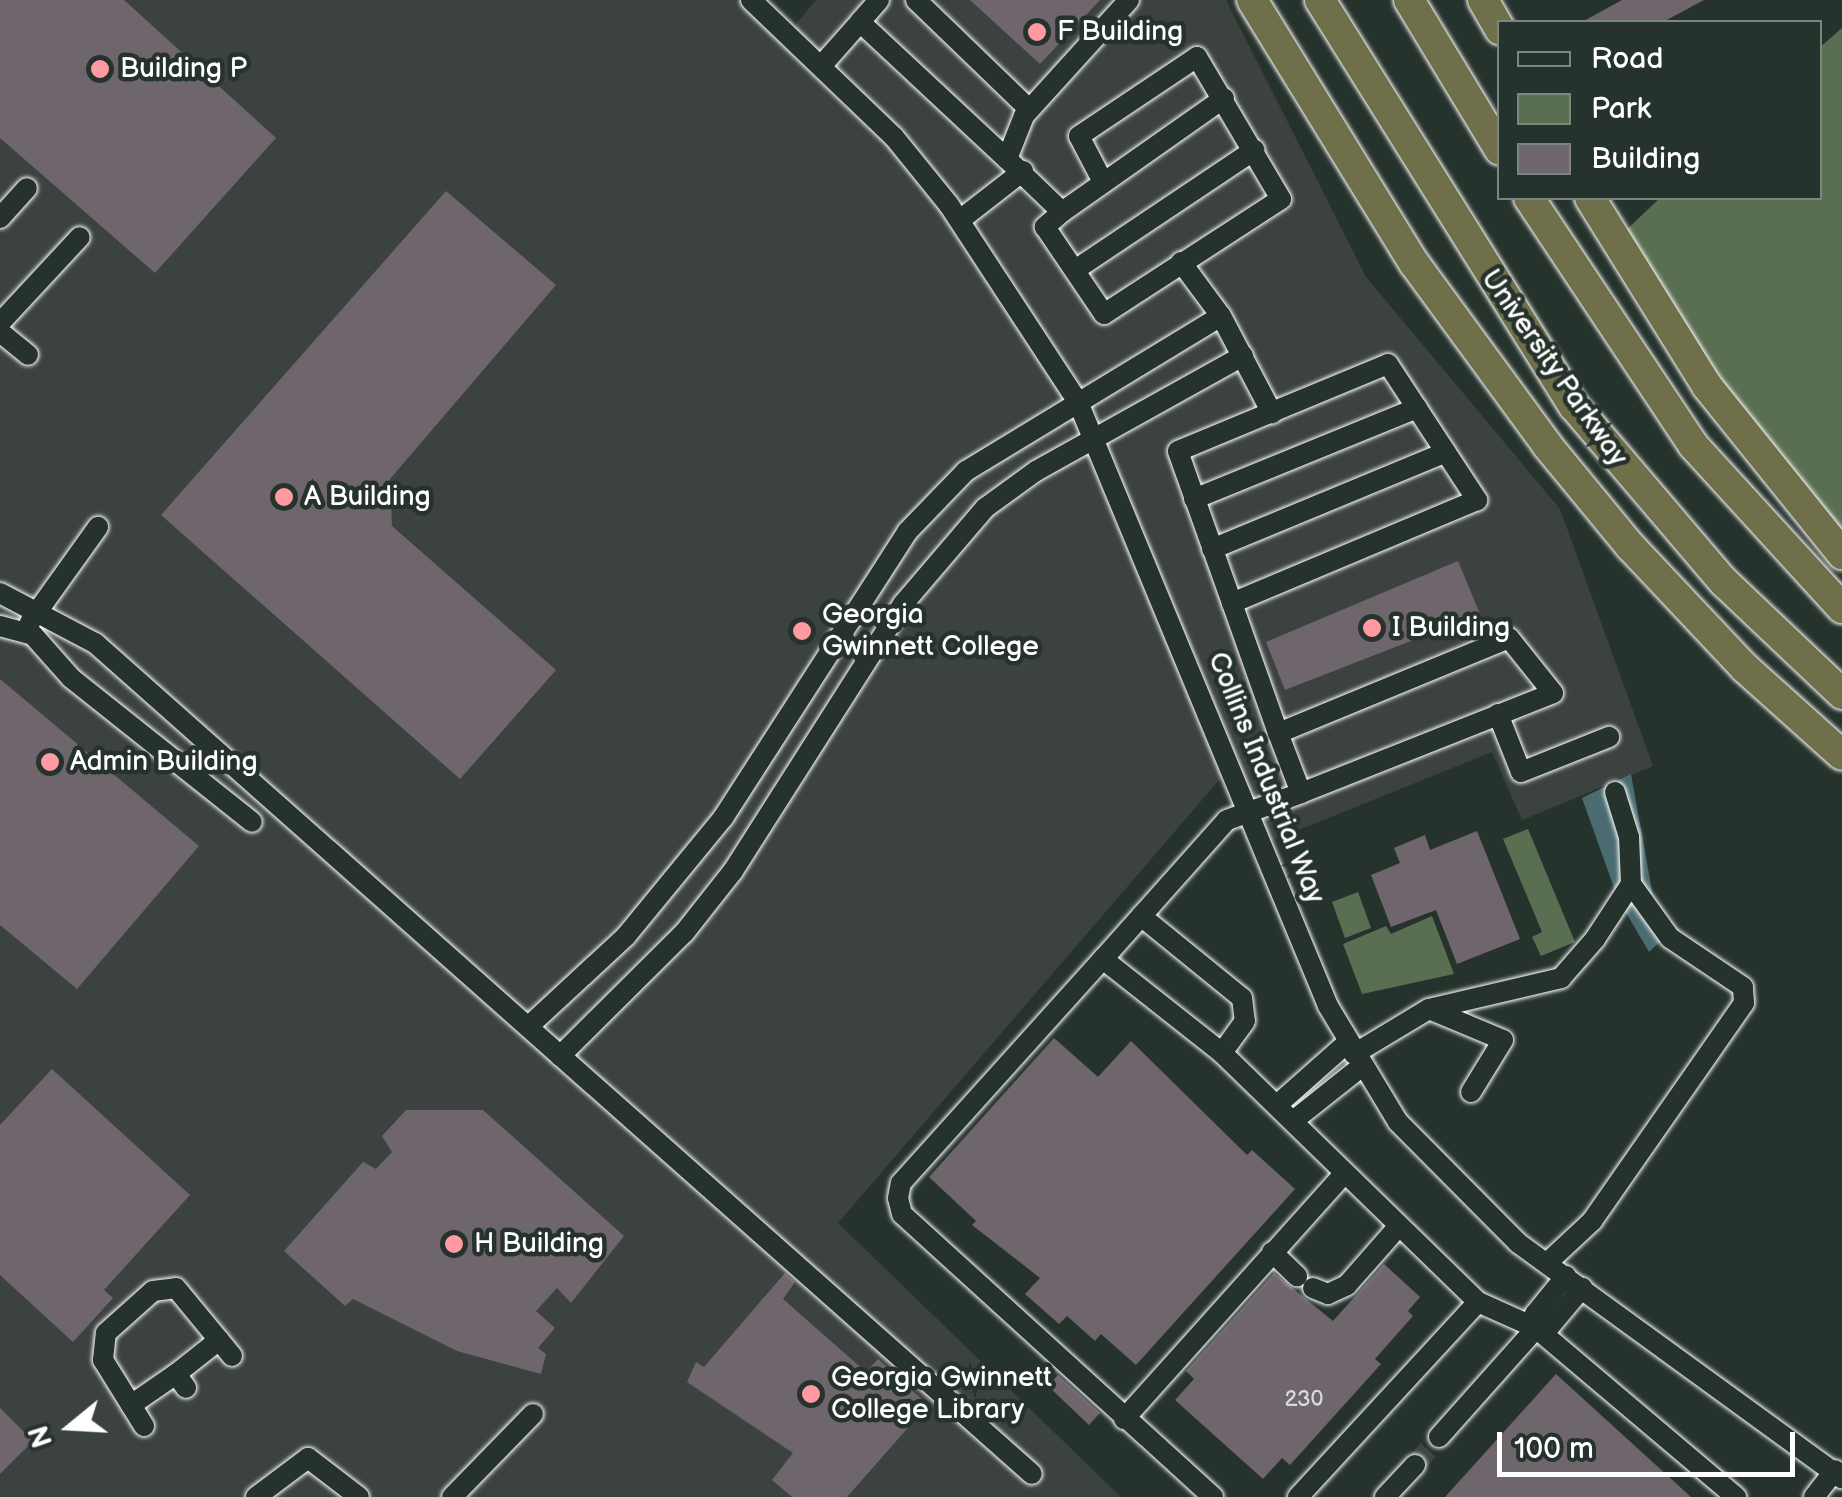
<!DOCTYPE html>
<html>
<head>
<meta charset="utf-8">
<style>
	body { margin:0 }
	#map { position:relative; width:1842px; height:1497px; overflow:hidden; background:#26332d; font-family:"Balsamiq Sans",sans-serif }
	div>[style] { position:absolute }
	[style*='--x'] { left:calc(var(--x)*1px); top:calc(var(--y)*1px); width:calc(var(--w)*1px); rotate:calc(var(--a)*1deg) }
	.built>* { inset:0; background:#3c4240 }
	.green>* { inset:0; background:#5a6e52 }
	.water>* { inset:0; background:#4a6c71 }
	.building>* { inset:0; background:#6f666d }
	.minor-tunnel>* { height:20px; margin-top:-10px; transform-origin:0; background:repeating-linear-gradient(90deg,#3c4742 0 20px,transparent 0 30px) }
	.roads { filter:drop-shadow(0 0 2px #fff) drop-shadow(0 0 2px #fff) }
	.minor>* { height:20px; margin:-10px; padding:0 10px; transform-origin:10px; border-radius:10px; background:#26332d }
	.highway>* { height:30px; margin:-15px; padding:0 15px; transform-origin:15px; border-radius:15px; background:#6f704a }
	.dots>* { width:28px; height:28px; translate:-50% -50%; box-sizing:border-box; border:5px solid #26332d; border-radius:50% }
	span { translate:-50% -50%; white-space:nowrap; text-align:center; line-height:1.15; -webkit-text-stroke:9px #26332d; paint-order:stroke }
	.number-label { font-size:22px; color:#dbd9da }
	.number-label span { -webkit-text-stroke-width:0 }
	.poi-label { font-size:28px; color:#fff }
	.left { translate:0 -50%; text-align:left }
	.street-label { font-size:28px; color:#fff }
	.legend { position:absolute; left:1497px; top:20px; width:325px; height:180px; box-sizing:border-box; background:#26332d; border:2px solid #7d8581; margin:0; padding:12px 18px; list-style:none; font-size:30px; color:#fff }
	.legend li { display:flex; align-items:center; gap:20px; height:50px }
	.legend b { width:50px; border:2px solid #7d8581 }
	.north { position:absolute; left:20px; top:1377px; width:100px; height:100px; -webkit-text-stroke:8px #26332d; paint-order:stroke; rotate:252deg; font-size:28px; font-weight:700; line-height:40px; text-align:center; color:#fff }
	.north::after { content:''; display:block; margin:auto; width:35px; height:45px; background:#fff; clip-path:polygon(50% 0,100% 100%,50% 72%,0 100%) }
	.scale { position:absolute; left:1497px; top:1432px; width:298px; height:45px; box-sizing:border-box; border:5px solid #fff; border-top:0; padding-left:12px; font-size:30px; line-height:35px; white-space:nowrap; color:#fff; -webkit-text-stroke:8px #26332d; paint-order:stroke }
</style>
</head>
<body>
<div id="map">
	<div class="built">
		<div style="clip-path:polygon(0 0,749px 0,788px 34px,816px 0,1226px 0,1366px 277px,1560px 509px,1653px 766px,1522px 820px,1492px 752px,1264px 844px,1226px 772px,838px 1223px,1121px 1497px,0 1497px)"></div>
	</div>
	<div class="green">
		<div style="clip-path:polygon(1842px 28px,1842px 543px,1822px 525px,1622px 234px,1660px 198px,1820px 198px,1820px 47px)"></div>
		<div style="clip-path:polygon(1528px 829px,1575px 942px,1541px 956px,1532px 937px,1542px 932px,1503px 839px)"></div>
		<div style="clip-path:polygon(1358px 892px,1371px 928px,1345px 938px,1332px 902px)"></div>
		<div style="clip-path:polygon(1432px 916px,1454px 974px,1362px 994px,1343px 944px,1386px 926px,1391px 934px)"></div>
	</div>
	<div class="water">
		<div style="clip-path:polygon(1631px 774px,1661px 941px,1649px 952px,1618px 899px,1582px 798px)"></div>
	</div>
	<div class="building">
		<div style="clip-path:polygon(0 0,124px 0,276px 138px,155px 273px,0 138px)"></div>
		<div style="clip-path:polygon(970px 0,1100px 0,1040px 64px)"></div>
		<div style="clip-path:polygon(1622px 0,1704px 0,1663px 22px,1582px 22px)"></div>
		<div style="clip-path:polygon(446px 191px,556px 285px,390px 479px,392px 526px,556px 670px,460px 779px,161px 515px)"></div>
		<div style="clip-path:polygon(1458px 561px,1480px 614px,1285px 690px,1266px 642px)"></div>
		<div style="clip-path:polygon(0 679px,199px 846px,77px 989px,0 925px)"></div>
		<div style="clip-path:polygon(1477px 831px,1520px 939px,1457px 964px,1436px 910px,1391px 927px,1371px 875px,1400px 863px,1394px 848px,1425px 835px,1430px 850px)"></div>
		<div style="clip-path:polygon(1054px 1038px,1098px 1077px,1131px 1041px,1247px 1155px,1252px 1150px,1295px 1189px,1136px 1365px,1101px 1334px,1095px 1341px,1067px 1316px,1059px 1324px,1025px 1294px,1040px 1278px,972px 1225px,976px 1221px,929px 1177px)"></div>
		<div style="clip-path:polygon(52px 1069px,190px 1195px,104px 1290px,113px 1298px,73px 1342px,0 1275px,0 1125px)"></div>
		<div style="clip-path:polygon(406px 1110px,483px 1110px,624px 1236px,571px 1303px,557px 1288px,536px 1311px,555px 1328px,538px 1348px,546px 1354px,541px 1374px,457px 1351px,353px 1299px,345px 1306px,284px 1251px,363px 1162px,376px 1169px,392px 1152px,382px 1136px)"></div>
		<div style="clip-path:polygon(1384px 1264px,1420px 1297px,1408px 1311px,1413px 1316px,1375px 1359px,1381px 1364px,1290px 1465px,1282px 1458px,1263px 1479px,1175px 1400px,1194px 1379px,1186px 1371px,1274px 1273px,1333px 1321px)"></div>
		<div style="clip-path:polygon(785px 1273px,795px 1282px,783px 1299px,866px 1372px,878px 1359px,928px 1405px,847px 1497px,792px 1497px,772px 1480px,793px 1453px,687px 1382px,696px 1362px,704px 1367px)"></div>
		<div style="clip-path:polygon(1556px 1374px,1691px 1497px,1445px 1497px)"></div>
		<div style="clip-path:polygon(1058px 1375px,1100px 1413px,1089px 1425px,1048px 1386px)"></div>
		<div style="clip-path:polygon(0 1408px,33px 1441px,0 1474px)"></div>
	</div>
	<div class="minor-tunnel">
		<div style="--x:1415;--y:1465;--w:37;--a:-49"></div>
	</div>
	<div class="roads">
		<div class="minor">
			<div style="--x:751;--y:0;--w:198;--a:43.8"></div>
			<div style="--x:894;--y:137;--w:87;--a:51"></div>
			<div style="--x:949;--y:205;--w:235;--a:56.8"></div>
			<div style="--x:1078;--y:402;--w:654;--a:67.51"></div>
			<div style="--x:1328;--y:1006;--w:135;--a:58.9"></div>
			<div style="--x:1398;--y:1122;--w:170;--a:45.2"></div>
			<div style="--x:1518;--y:1243;--w:400;--a:36"></div>
			<div style="--x:879;--y:0;--w:29;--a:131"></div>
			<div style="--x:860;--y:22;--w:201;--a:43"></div>
			<div style="--x:916;--y:0;--w:157;--a:44"></div>
			<div style="--x:1129;--y:0;--w:156;--a:132.2"></div>
			<div style="--x:1024;--y:116;--w:46;--a:111.6"></div>
			<div style="--x:1007;--y:159;--w:76;--a:43.9"></div>
			<div style="--x:1062;--y:212;--w:198;--a:-35.1"></div>
			<div style="--x:822;--y:65;--w:57;--a:-48.5"></div>
			<div style="--x:1062;--y:212;--w:23;--a:139"></div>
			<div style="--x:1045;--y:227;--w:105;--a:55.9"></div>
			<div style="--x:1104;--y:314;--w:211;--a:-33"></div>
			<div style="--x:1281;--y:199;--w:165;--a:-120.6"></div>
			<div style="--x:1197;--y:57;--w:142;--a:146.2"></div>
			<div style="--x:1079;--y:136;--w:52;--a:62.4"></div>
			<div style="--x:0;--y:218;--w:40;--a:-48"></div>
			<div style="--x:960;--y:220;--w:80;--a:-37.9"></div>
			<div style="--x:1181;--y:262;--w:67;--a:53.5"></div>
			<div style="--x:1221;--y:316;--w:110;--a:62.3"></div>
			<div style="--x:1075;--y:270;--w:216;--a:-33.8"></div>
			<div style="--x:0;--y:323;--w:117;--a:-47.1"></div>
			<div style="--x:0;--y:332;--w:36;--a:39"></div>
			<div style="--x:1388;--y:364;--w:163;--a:56.8"></div>
			<div style="--x:1477;--y:500;--w:266;--a:157.2"></div>
			<div style="--x:1232;--y:603;--w:161;--a:-109.6"></div>
			<div style="--x:1178;--y:451;--w:227;--a:-22.5"></div>
			<div style="--x:1194;--y:499;--w:241;--a:-22.2"></div>
			<div style="--x:1212;--y:549;--w:253;--a:-22.5"></div>
			<div style="--x:0;--y:593;--w:107;--a:27.8"></div>
			<div style="--x:95;--y:643;--w:1252;--a:41.57"></div>
			<div style="--x:1232;--y:603;--w:138;--a:70.5"></div>
			<div style="--x:30;--y:622;--w:117;--a:-54.4"></div>
			<div style="--x:0;--y:626;--w:34;--a:15"></div>
			<div style="--x:33;--y:635;--w:57;--a:48.5"></div>
			<div style="--x:71;--y:678;--w:231;--a:38.5"></div>
			<div style="--x:1498;--y:714;--w:62;--a:68.4"></div>
			<div style="--x:1521;--y:772;--w:95;--a:-21.7"></div>
			<div style="--x:1141;--y:916;--w:130;--a:39.1"></div>
			<div style="--x:1242;--y:998;--w:23;--a:83"></div>
			<div style="--x:1245;--y:1021;--w:39;--a:126"></div>
			<div style="--x:1103;--y:959;--w:186;--a:-48.3"></div>
			<div style="--x:1227;--y:820;--w:79;--a:-20"></div>
			<div style="--x:1301;--y:793;--w:271;--a:-21.6"></div>
			<div style="--x:1553;--y:693;--w:70;--a:-128.7"></div>
			<div style="--x:1509;--y:638;--w:250;--a:157.6"></div>
			<div style="--x:1278;--y:733;--w:64;--a:69"></div>
			<div style="--x:1429;--y:1009;--w:136;--a:-13.2"></div>
			<div style="--x:1561;--y:978;--w:52;--a:-48.9"></div>
			<div style="--x:1595;--y:939;--w:66;--a:-56.8"></div>
			<div style="--x:1631;--y:884;--w:47;--a:-92.4"></div>
			<div style="--x:1629;--y:837;--w:47;--a:-107.3"></div>
			<div style="--x:530;--y:1025;--w:131;--a:-42.8"></div>
			<div style="--x:626;--y:936;--w:153;--a:-50.6"></div>
			<div style="--x:723;--y:818;--w:340;--a:-57.2"></div>
			<div style="--x:907;--y:532;--w:85;--a:-46"></div>
			<div style="--x:966;--y:471;--w:298;--a:-31.3"></div>
			<div style="--x:1354;--y:1054;--w:87;--a:-31"></div>
			<div style="--x:1429;--y:1009;--w:80;--a:22.7"></div>
			<div style="--x:1503;--y:1040;--w:61;--a:121.6"></div>
			<div style="--x:560;--y:1056;--w:175;--a:-44.8"></div>
			<div style="--x:684;--y:933;--w:79;--a:-51.7"></div>
			<div style="--x:733;--y:871;--w:317;--a:-57.5"></div>
			<div style="--x:903;--y:604;--w:126;--a:-49.5"></div>
			<div style="--x:985;--y:508;--w:63;--a:-36"></div>
			<div style="--x:1036;--y:471;--w:237;--a:-29.1"></div>
			<div style="--x:1277;--y:1105;--w:95;--a:-41.6"></div>
			<div style="--x:1293;--y:1121;--w:87;--a:-38.5"></div>
			<div style="--x:1272;--y:1252;--w:35;--a:44"></div>
			<div style="--x:1547;--y:1263;--w:62;--a:-43"></div>
			<div style="--x:1592;--y:1221;--w:266;--a:-55.1"></div>
			<div style="--x:1744;--y:1003;--w:16;--a:-94"></div>
			<div style="--x:1743;--y:987;--w:88;--a:-146.1"></div>
			<div style="--x:1670;--y:938;--w:67;--a:-125.8"></div>
			<div style="--x:1313;--y:1288;--w:16;--a:22"></div>
			<div style="--x:1328;--y:1294;--w:21;--a:-25"></div>
			<div style="--x:1347;--y:1285;--w:77;--a:-48.7"></div>
			<div style="--x:1536;--y:1328;--w:14;--a:-94"></div>
			<div style="--x:1535;--y:1314;--w:49;--a:-50.8"></div>
			<div style="--x:176;--y:1374;--w:55;--a:-38.3"></div>
			<div style="--x:131;--y:1405;--w:55;--a:-34.6"></div>
			<div style="--x:176;--y:1374;--w:17;--a:54"></div>
			<div style="--x:1124;--y:1419;--w:326;--a:-48.1"></div>
			<div style="--x:144;--y:1426;--w:78;--a:-121.8"></div>
			<div style="--x:103;--y:1360;--w:27;--a:-84"></div>
			<div style="--x:106;--y:1333;--w:63;--a:-41.8"></div>
			<div style="--x:153;--y:1291;--w:23;--a:-7"></div>
			<div style="--x:176;--y:1288;--w:88;--a:50.5"></div>
			<div style="--x:1439;--y:1437;--w:146;--a:-48.3"></div>
			<div style="--x:1536;--y:1328;--w:262;--a:40.2"></div>
			<div style="--x:256;--y:1497;--w:65;--a:-36.9"></div>
			<div style="--x:308;--y:1458;--w:64;--a:37.4"></div>
			<div style="--x:452;--y:1497;--w:116;--a:-45.7"></div>
			<div style="--x:1213;--y:1497;--w:420;--a:-137.7"></div>
			<div style="--x:902;--y:1214;--w:16;--a:-104"></div>
			<div style="--x:898;--y:1198;--w:15;--a:-79"></div>
			<div style="--x:901;--y:1183;--w:302;--a:-48"></div>
			<div style="--x:1103;--y:959;--w:152;--a:38.3"></div>
			<div style="--x:1222;--y:1053;--w:357;--a:44.2"></div>
			<div style="--x:1478;--y:1302;--w:64;--a:24.1"></div>
			<div style="--x:1536;--y:1328;--w:14;--a:-8"></div>
			<div style="--x:1550;--y:1326;--w:50;--a:-49.9"></div>
			<div style="--x:1298;--y:1497;--w:265;--a:-47.3"></div>
			<div style="--x:1385;--y:1497;--w:44;--a:-46.8"></div>
			<div style="--x:1814;--y:1497;--w:34;--a:-52"></div>
		</div>
		<div class="highway">
			<div style="--x:1252;--y:0;--w:309;--a:58.4"></div>
			<div style="--x:1414;--y:263;--w:225;--a:53.8"></div>
			<div style="--x:1547;--y:445;--w:131;--a:50.6"></div>
			<div style="--x:1630;--y:546;--w:168;--a:46.7"></div>
			<div style="--x:1745;--y:668;--w:130;--a:41.9"></div>
			<div style="--x:1320;--y:0;--w:479;--a:58"></div>
			<div style="--x:1574;--y:406;--w:231;--a:49.6"></div>
			<div style="--x:1724;--y:582;--w:163;--a:43.5"></div>
			<div style="--x:1409;--y:0;--w:175;--a:58.8"></div>
			<div style="--x:1483;--y:0;--w:34;--a:60"></div>
			<div style="--x:1529;--y:198;--w:296;--a:56.4"></div>
			<div style="--x:1693;--y:445;--w:221;--a:47.6"></div>
			<div style="--x:1590;--y:198;--w:221;--a:58.1"></div>
			<div style="--x:1707;--y:386;--w:216;--a:51.2"></div>
		</div>
	</div>
	<div class="dots">
		<div style="left:1037px;top:32px;background:#ff9aa2"></div>
		<div style="left:100px;top:69px;background:#ff9aa2"></div>
		<div style="left:284px;top:497px;background:#ff9aa2"></div>
		<div style="left:1372px;top:628px;background:#ff9aa2"></div>
		<div style="left:802px;top:631px;background:#ff9aa2"></div>
		<div style="left:50px;top:762px;background:#ff9aa2"></div>
		<div style="left:454px;top:1244px;background:#ff9aa2"></div>
		<div style="left:811px;top:1394px;background:#ff9aa2"></div>
	</div>
	<div class="number-label">
		<span style="left:1304px;top:1400px">230</span>
	</div>
	<div class="poi-label">
		<span class="left" style="left:1057px;top:32px">F Building</span>
		<span class="left" style="left:120px;top:69px">Building P</span>
		<span class="left" style="left:304px;top:497px">A Building</span>
		<span class="left" style="left:822px;top:631px">Georgia<br>Gwinnett College</span>
		<span class="left" style="left:1392px;top:628px">I Building</span>
		<span class="left" style="left:70px;top:762px">Admin Building</span>
		<span class="left" style="left:474px;top:1244px">H Building</span>
		<span class="left" style="left:831px;top:1394px">Georgia Gwinnett<br>College Library</span>
	</div>
	<div class="street-label">
		<span style="left:1554px;top:368px;rotate:55deg">University Parkway</span>
		<span style="left:1266px;top:778px;rotate:68deg">Collins Industrial Way</span>
	</div>
	<ul class="legend">
	<li><b style="height:12px;background:#26332d"></b>Road</li>
	<li><b style="height:28px;background:#5a6e52"></b>Park</li>
	<li><b style="height:28px;background:#6f666d"></b>Building</li>
	</ul>
	<div class="north">N</div>
	<div class="scale">100 m</div>
</div>
</body>
</html>
